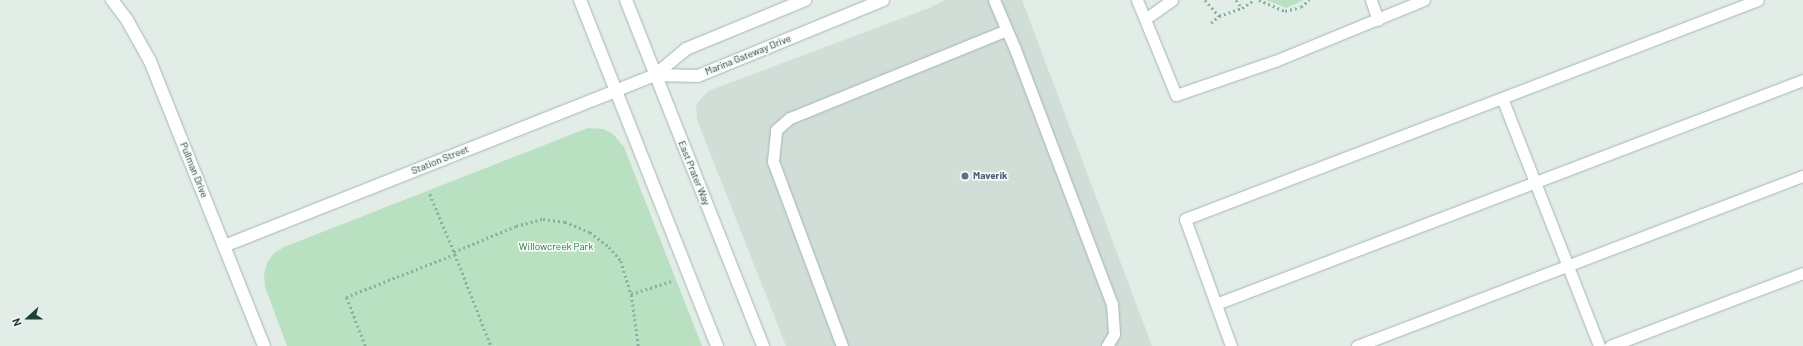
<!DOCTYPE html>
<html>
<head>
<meta charset="utf-8">
<style>
	body { margin:0 }
	#map { position:relative; width:1803px; height:346px; overflow:hidden; background:#e3ede8; font-family:Barlow,sans-serif }
	div>[style] { position:absolute }
	[style*='--x'] { left:calc(var(--x)*1px); top:calc(var(--y)*1px); width:calc(var(--w)*1px); rotate:calc(var(--a)*1deg) }
	.built>* { inset:0; background:#d1ddd7 }
	.green>* { inset:0; background:#bae0c2 }
	.path>* { height:2.5px; margin-top:-1.25px; transform-origin:0; background:repeating-linear-gradient(90deg,#81b3a0 0 2px,transparent 0 5px) }
	.roads { filter:drop-shadow(0 0 1px #a5b6af) drop-shadow(0 0 1px #a5b6af) }
	.service>* { height:11px; margin:-5.5px; padding:0 5.5px; transform-origin:5.5px; border-radius:5.5px; background:#fff }
	.minor>* { height:12px; margin:-6px; padding:0 6px; transform-origin:6px; border-radius:6px; background:#fff }
	.tertiary>* { height:12px; margin:-6px; padding:0 6px; transform-origin:6px; border-radius:6px; background:#fff }
	.secondary>* { height:12px; margin:-6px; padding:0 6px; transform-origin:6px; border-radius:6px; background:#fff }
	.dots>* { width:11px; height:11px; translate:-50% -50%; box-sizing:border-box; border:2px solid #f4faf6; border-radius:50% }
	span { translate:-50% -50%; white-space:nowrap; text-align:center; line-height:1.15; -webkit-text-stroke:3.5px #f4faf6; paint-order:stroke }
	.street-label { font-size:10px; color:#214035 }
	.service-label { font-size:10px; color:#4e5e75; font-weight:700 }
	.left { translate:0 -50%; text-align:left }
	.park-label { font-size:10px; color:#297942 }
	.north { position:absolute; left:8px; top:298px; width:40px; height:40px; -webkit-text-stroke:3px #f4faf6; paint-order:stroke; rotate:249deg; font-size:11px; font-weight:700; line-height:16px; text-align:center; color:#214035 }
	.north::after { content:''; display:block; margin:auto; width:14px; height:18px; background:#214035; clip-path:polygon(50% 0,100% 100%,50% 72%,0 100%) }
</style>
</head>
<body>
<div id="map">
	<div class="built">
		<div style="clip-path:polygon(945px 0,1022px 0,1152px 346px,786px 346px,697px 120px,696px 105px,708px 91px,929px 8px)"></div>
	</div>
	<div class="green">
		<div style="clip-path:polygon(1266px 0,1304px 0,1286px 8px)"></div>
		<div style="clip-path:polygon(588px 128px,604px 129px,613px 134px,624px 147px,702px 346px,287px 346px,265px 287px,264px 274px,267px 263px,274px 253px,284px 247px)"></div>
	</div>
	<div class="path">
		<div style="--x:1205;--y:0;--w:21;--a:49"></div>
		<div style="--x:1219;--y:16;--w:24;--a:-19"></div>
		<div style="--x:1242;--y:8;--w:14;--a:-34"></div>
		<div style="--x:1236;--y:0;--w:10;--a:53"></div>
		<div style="--x:1259;--y:0;--w:28;--a:23"></div>
		<div style="--x:1285;--y:11;--w:16;--a:-14"></div>
		<div style="--x:1301;--y:7;--w:11;--a:-41"></div>
		<div style="--x:1211;--y:23;--w:11;--a:-41"></div>
		<div style="--x:430;--y:194;--w:63;--a:67.5"></div>
		<div style="--x:454;--y:252;--w:67;--a:-22.8"></div>
		<div style="--x:516;--y:226;--w:28;--a:-15"></div>
		<div style="--x:543;--y:219;--w:22;--a:8"></div>
		<div style="--x:565;--y:222;--w:27;--a:22"></div>
		<div style="--x:590;--y:232;--w:24;--a:38"></div>
		<div style="--x:609;--y:247;--w:18;--a:49"></div>
		<div style="--x:621;--y:261;--w:34;--a:73"></div>
		<div style="--x:455;--y:254;--w:99;--a:68.6"></div>
		<div style="--x:365;--y:346;--w:53;--a:-111.2"></div>
		<div style="--x:346;--y:297;--w:117;--a:-21.5"></div>
		<div style="--x:638;--y:346;--w:52;--a:-97.7"></div>
		<div style="--x:631;--y:294;--w:43;--a:-17.6"></div>
	</div>
	<div class="roads">
		<div class="service">
			<div style="--x:994;--y:0;--w:53;--a:66.8"></div>
			<div style="--x:1015;--y:49;--w:273;--a:69.2"></div>
			<div style="--x:1112;--y:304;--w:30;--a:86"></div>
			<div style="--x:1114;--y:334;--w:14;--a:120"></div>
			<div style="--x:1137;--y:0;--w:103;--a:67.7"></div>
			<div style="--x:1176;--y:95;--w:105;--a:-19"></div>
			<div style="--x:1275;--y:61;--w:161;--a:-22.3"></div>
			<div style="--x:1371;--y:0;--w:21;--a:71"></div>
			<div style="--x:1145;--y:19;--w:33;--a:-35"></div>
			<div style="--x:1502;--y:98;--w:266;--a:68.6"></div>
			<div style="--x:1216;--y:304;--w:628;--a:-20.89"></div>
			<div style="--x:842;--y:346;--w:197;--a:-110.5"></div>
			<div style="--x:773;--y:161;--w:31;--a:-84"></div>
			<div style="--x:776;--y:130;--w:18;--a:-41"></div>
			<div style="--x:790;--y:118;--w:234;--a:-22.1"></div>
			<div style="--x:1231;--y:346;--w:135;--a:-109.9"></div>
			<div style="--x:1185;--y:219;--w:613;--a:-20.92"></div>
			<div style="--x:1357;--y:346;--w:477;--a:-20.9"></div>
			<div style="--x:1610;--y:346;--w:206;--a:-20.7"></div>
		</div>
		<div class="minor">
			<div style="--x:112;--y:0;--w:25;--a:53"></div>
			<div style="--x:127;--y:20;--w:47;--a:60.7"></div>
			<div style="--x:150;--y:61;--w:307;--a:68.2"></div>
			<div style="--x:224;--y:246;--w:421;--a:-21.6"></div>
		</div>
		<div class="tertiary">
			<div style="--x:655;--y:75;--w:43;--a:1.3"></div>
			<div style="--x:698;--y:76;--w:200;--a:-22.3"></div>
			<div style="--x:615;--y:91;--w:43;--a:-21.8"></div>
			<div style="--x:655;--y:75;--w:40;--a:-40"></div>
			<div style="--x:686;--y:49;--w:129;--a:-22.4"></div>
		</div>
		<div class="secondary">
			<div style="--x:580;--y:0;--w:372;--a:68.4"></div>
			<div style="--x:626;--y:0;--w:372;--a:68.4"></div>
		</div>
	</div>
	<div class="dots">
		<div style="left:965px;top:176px;background:#5c6f8a"></div>
	</div>
	<div class="street-label">
		<span style="left:748px;top:55px;rotate:-22deg">Marina Gateway Drive</span>
		<span style="left:440px;top:160px;rotate:-22deg">Station Street</span>
		<span style="left:194px;top:170px;rotate:68deg">Pullman Drive</span>
		<span style="left:694px;top:173px;rotate:68deg">East Prater Way</span>
	</div>
	<div class="service-label">
		<span class="left" style="left:973px;top:176px">Maverik</span>
	</div>
	<div class="park-label">
		<span style="left:556px;top:247px">Willowcreek Park</span>
	</div>
	<div class="north">N</div>
</div>
</body>
</html>
